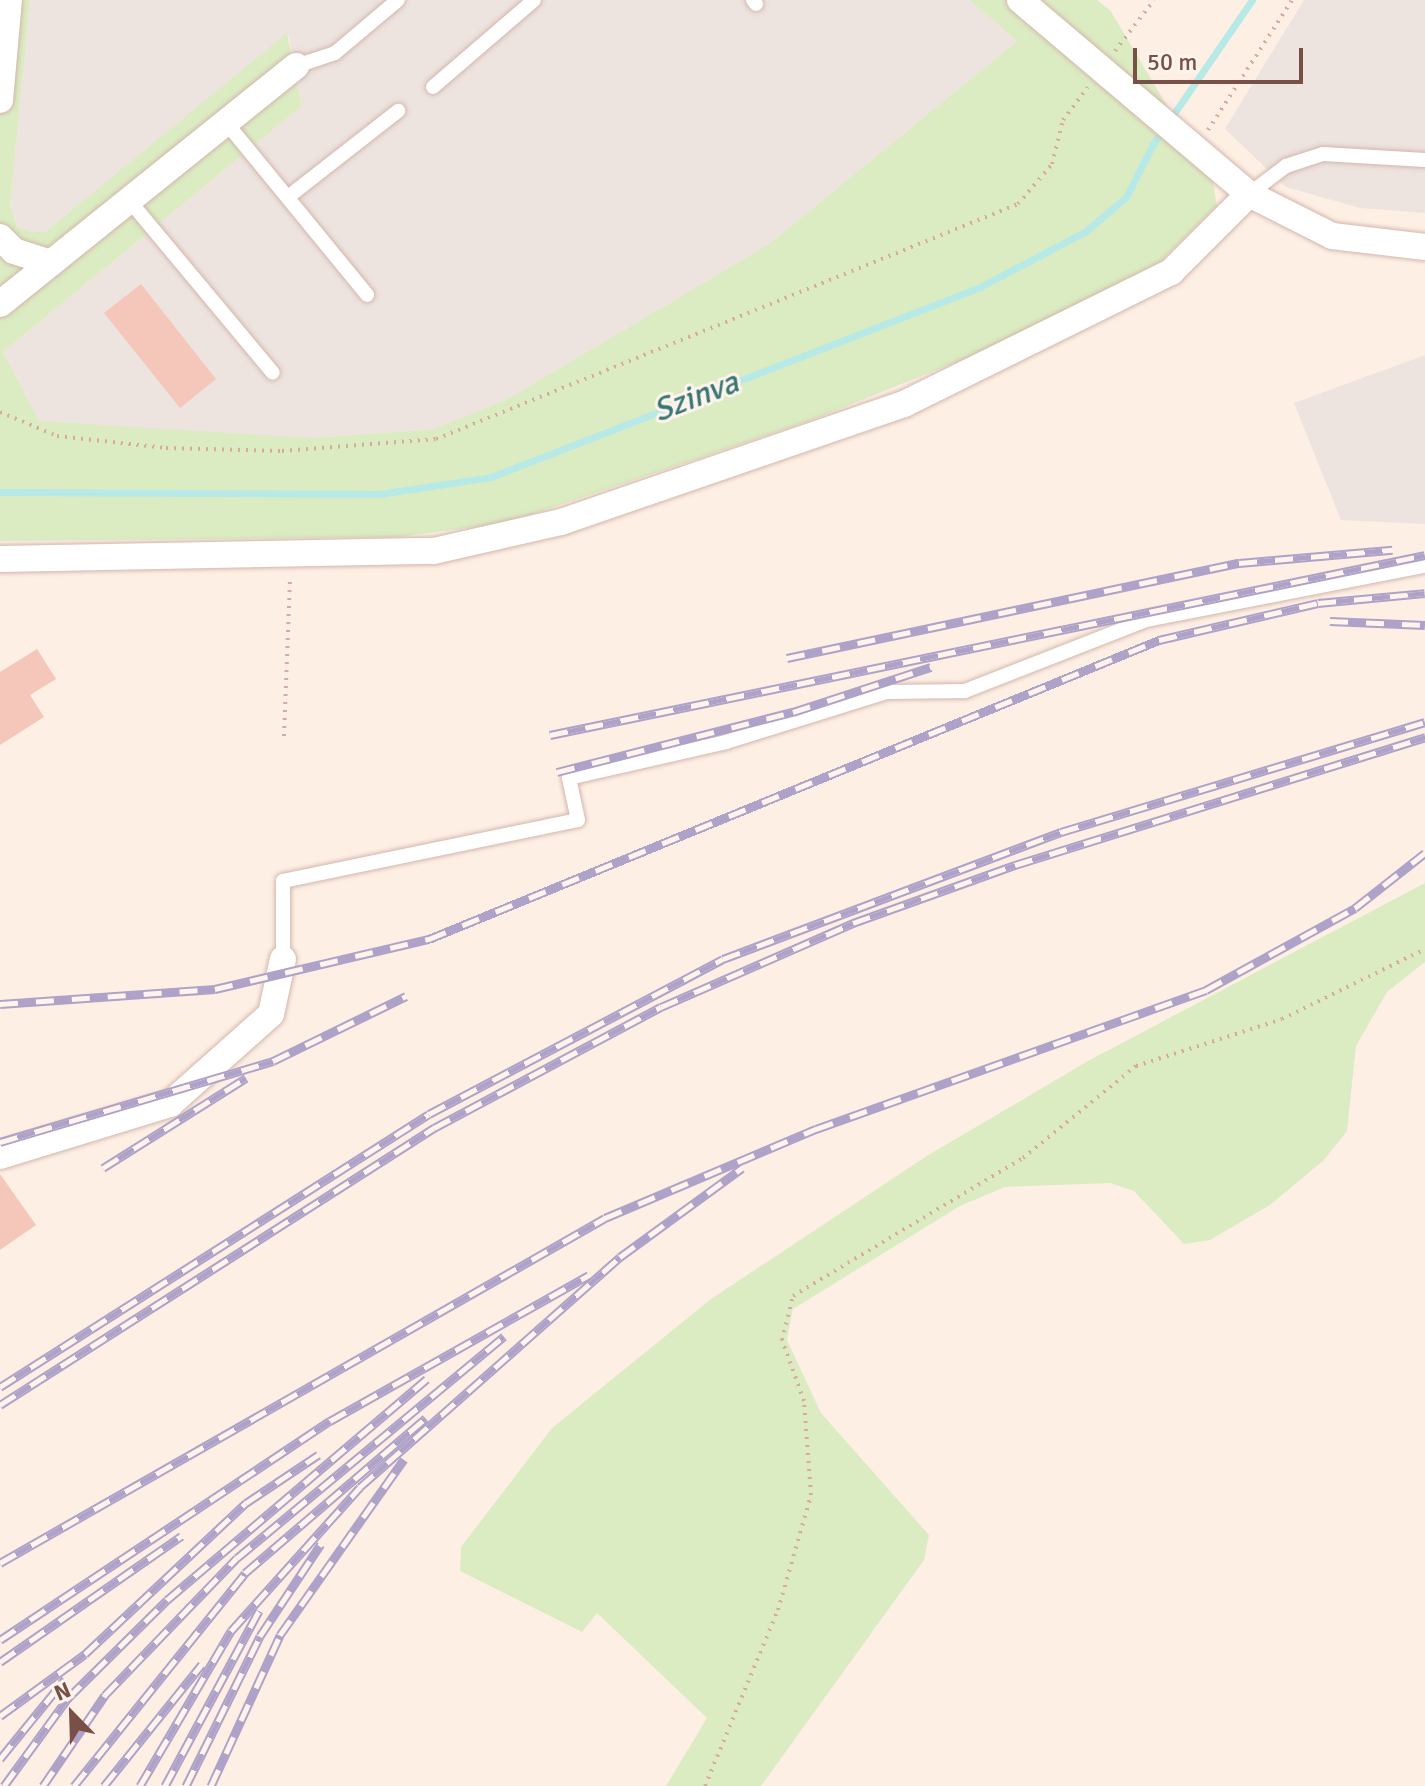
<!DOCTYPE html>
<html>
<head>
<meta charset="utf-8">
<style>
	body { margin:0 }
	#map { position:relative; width:1425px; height:1786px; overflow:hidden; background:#feefe4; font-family:Signika,sans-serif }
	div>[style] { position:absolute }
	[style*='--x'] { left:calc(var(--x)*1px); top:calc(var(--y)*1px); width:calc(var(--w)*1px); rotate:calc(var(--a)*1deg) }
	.industrial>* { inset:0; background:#ede3df }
	.green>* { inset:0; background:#dbecc2 }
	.stream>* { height:7px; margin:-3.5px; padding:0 3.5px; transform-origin:3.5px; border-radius:3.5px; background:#b7e9e6 }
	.building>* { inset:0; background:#f5c7ba }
	.path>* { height:4px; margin-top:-2px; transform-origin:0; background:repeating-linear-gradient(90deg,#daa99d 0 2px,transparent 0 8px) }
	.roads { filter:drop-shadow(0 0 2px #d2b7ac) drop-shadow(0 0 2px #d2b7ac) }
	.lane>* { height:14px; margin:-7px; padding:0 7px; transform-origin:7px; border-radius:7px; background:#fff }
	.street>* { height:26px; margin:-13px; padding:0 13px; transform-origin:13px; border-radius:13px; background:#fff }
	.rail>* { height:9px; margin-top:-4.5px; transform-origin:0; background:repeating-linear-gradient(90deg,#fff4ec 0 18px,#afa2c8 0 36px); box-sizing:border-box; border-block:2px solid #afa2c8 }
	span { translate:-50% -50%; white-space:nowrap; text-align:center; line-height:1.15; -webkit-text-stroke:6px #fff4ec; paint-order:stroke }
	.water-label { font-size:32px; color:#387776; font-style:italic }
	.north { position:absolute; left:32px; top:1674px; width:80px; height:80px; -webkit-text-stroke:6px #fff4ec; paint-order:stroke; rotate:337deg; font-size:22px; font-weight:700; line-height:32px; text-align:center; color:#785048 }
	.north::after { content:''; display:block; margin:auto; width:28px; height:36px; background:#785048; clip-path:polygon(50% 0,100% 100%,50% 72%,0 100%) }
	.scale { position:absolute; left:1133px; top:48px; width:170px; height:36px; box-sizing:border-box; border:4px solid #785048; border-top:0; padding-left:10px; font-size:24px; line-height:28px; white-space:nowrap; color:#785048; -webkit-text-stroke:6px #fff4ec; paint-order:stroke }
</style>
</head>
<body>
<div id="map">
	<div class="industrial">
		<div style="clip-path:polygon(30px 0,969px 0,1017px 41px,769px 244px,506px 400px,435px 429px,311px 438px,176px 435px,39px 421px,3px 352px,302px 106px,288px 34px,45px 232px,30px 232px,17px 226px,10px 205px)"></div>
		<div style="clip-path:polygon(1304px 0,1425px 0,1425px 213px,1360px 208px,1286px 187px,1225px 129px)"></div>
		<div style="clip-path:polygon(1425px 355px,1425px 524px,1341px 520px,1294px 403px)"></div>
	</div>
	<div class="green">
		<div style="clip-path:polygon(0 0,30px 0,10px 205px,17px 226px,30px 232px,45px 232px,287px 33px,302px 106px,3px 352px,39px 421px,311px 438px,434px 429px,506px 400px,769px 244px,1017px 41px,969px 0,1097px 0,1110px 10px,1213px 183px,1217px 206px,1160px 262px,989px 349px,809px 421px,506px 523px,397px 537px,0 541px)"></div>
		<div style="clip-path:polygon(1425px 883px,1425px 962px,1387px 992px,1356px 1046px,1347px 1131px,1324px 1160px,1270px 1205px,1210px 1240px,1184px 1244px,1134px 1191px,1110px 1183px,1005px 1187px,960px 1206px,793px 1309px,787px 1340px,821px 1413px,929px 1535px,924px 1560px,761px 1786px,666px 1786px,707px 1718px,597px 1613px,582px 1632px,460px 1571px,461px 1547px,552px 1428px,711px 1299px,925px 1157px,1088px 1061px)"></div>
	</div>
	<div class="stream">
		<div style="--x:0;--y:492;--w:379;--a:0.3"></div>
		<div style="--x:379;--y:494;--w:113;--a:-8.6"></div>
		<div style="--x:491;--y:477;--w:525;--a:-21.23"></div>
		<div style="--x:980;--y:287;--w:120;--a:-27.8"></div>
		<div style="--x:1086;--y:231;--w:52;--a:-40.4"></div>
		<div style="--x:1126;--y:197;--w:59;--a:-63"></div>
		<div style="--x:1153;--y:144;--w:175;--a:-55.5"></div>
	</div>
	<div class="building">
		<div style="clip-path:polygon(141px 284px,216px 379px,180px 408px,104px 313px)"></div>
		<div style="clip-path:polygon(37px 649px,56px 679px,30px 695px,44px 717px,0 745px,0 672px)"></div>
		<div style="clip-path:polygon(0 1174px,36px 1225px,0 1250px)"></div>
	</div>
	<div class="path">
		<div style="--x:1115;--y:51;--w:64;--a:-52.6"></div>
		<div style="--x:1208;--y:130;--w:155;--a:-57.1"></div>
		<div style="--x:0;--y:412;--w:62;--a:22.8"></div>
		<div style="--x:57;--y:436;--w:110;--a:6.3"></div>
		<div style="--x:166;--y:448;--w:116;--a:1.5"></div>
		<div style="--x:282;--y:451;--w:154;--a:-4.5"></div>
		<div style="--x:436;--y:439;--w:628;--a:-21.99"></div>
		<div style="--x:1018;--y:204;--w:52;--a:-49.6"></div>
		<div style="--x:1052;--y:164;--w:45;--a:-76"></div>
		<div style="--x:1063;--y:120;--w:41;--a:-52.9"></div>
		<div style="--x:284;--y:736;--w:158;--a:-87.8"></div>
		<div style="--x:705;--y:1786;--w:191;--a:-67.5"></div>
		<div style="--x:778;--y:1610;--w:120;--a:-74"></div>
		<div style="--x:811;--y:1495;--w:94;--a:-94.3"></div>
		<div style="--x:804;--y:1401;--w:65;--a:-109.8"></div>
		<div style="--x:782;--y:1340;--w:45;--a:-76"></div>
		<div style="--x:793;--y:1296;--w:268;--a:-31"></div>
		<div style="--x:1023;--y:1158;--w:146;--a:-39.2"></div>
		<div style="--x:1136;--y:1066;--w:153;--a:-17.8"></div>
		<div style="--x:1282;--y:1019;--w:159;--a:-26.1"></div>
	</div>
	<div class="roads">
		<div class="lane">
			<div style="--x:753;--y:0;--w:5;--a:53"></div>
			<div style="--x:296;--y:66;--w:41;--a:-18.4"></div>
			<div style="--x:335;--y:53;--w:82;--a:-40.1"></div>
			<div style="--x:433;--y:87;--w:133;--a:-40.7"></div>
			<div style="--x:224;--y:120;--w:226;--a:50.7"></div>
			<div style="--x:1249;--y:194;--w:46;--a:-37.1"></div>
			<div style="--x:1286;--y:166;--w:39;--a:-18"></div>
			<div style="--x:1323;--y:154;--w:102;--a:3.4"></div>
			<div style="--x:288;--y:197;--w:140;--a:-38"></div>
			<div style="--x:128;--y:199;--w:226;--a:50.2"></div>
			<div style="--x:283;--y:959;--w:78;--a:-90"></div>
			<div style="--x:283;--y:881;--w:301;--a:-11.7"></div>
			<div style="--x:578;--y:820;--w:43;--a:-102.1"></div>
			<div style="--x:569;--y:778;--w:161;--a:-12.9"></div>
			<div style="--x:726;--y:742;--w:169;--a:-17.3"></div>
			<div style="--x:887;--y:692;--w:78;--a:-0.7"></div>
			<div style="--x:965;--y:691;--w:194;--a:-21.4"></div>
			<div style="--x:1146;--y:620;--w:284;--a:-11"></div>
		</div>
		<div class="street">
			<div style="--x:1020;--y:0;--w:300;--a:40.3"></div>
			<div style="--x:1249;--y:194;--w:93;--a:26.8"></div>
			<div style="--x:1332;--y:236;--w:94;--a:6.7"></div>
			<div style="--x:0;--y:100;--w:100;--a:-84.9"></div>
			<div style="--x:0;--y:237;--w:20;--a:45"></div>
			<div style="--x:14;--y:251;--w:39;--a:18"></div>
			<div style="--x:0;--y:304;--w:380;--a:-38.8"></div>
			<div style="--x:0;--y:559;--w:434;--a:-1.1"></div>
			<div style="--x:434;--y:551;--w:130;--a:-12.9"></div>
			<div style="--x:561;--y:522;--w:363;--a:-19"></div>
			<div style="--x:904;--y:404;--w:298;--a:-26.3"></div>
			<div style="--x:1171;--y:272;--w:110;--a:-45"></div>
			<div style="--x:0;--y:1156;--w:178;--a:-17"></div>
			<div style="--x:170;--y:1104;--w:135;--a:-41.7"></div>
			<div style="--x:271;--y:1014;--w:56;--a:-77.7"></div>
		</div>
	</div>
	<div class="rail">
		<div style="--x:1330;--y:621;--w:95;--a:2.4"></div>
		<div style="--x:787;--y:658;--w:462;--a:-11.9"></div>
		<div style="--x:1239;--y:563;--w:154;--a:-4.9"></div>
		<div style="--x:550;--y:735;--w:893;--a:-11.62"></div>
		<div style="--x:557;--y:772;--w:244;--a:-14.3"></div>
		<div style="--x:793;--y:712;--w:145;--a:-18.1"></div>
		<div style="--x:0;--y:1004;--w:216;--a:-4"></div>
		<div style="--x:215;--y:989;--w:220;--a:-13.2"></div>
		<div style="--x:429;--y:939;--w:789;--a:-22.27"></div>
		<div style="--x:1159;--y:640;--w:163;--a:-13.1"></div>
		<div style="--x:1318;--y:603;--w:107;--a:-5.3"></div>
		<div style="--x:0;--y:1142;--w:285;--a:-16.5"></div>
		<div style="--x:273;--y:1061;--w:148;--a:-26"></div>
		<div style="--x:103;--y:1168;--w:169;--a:-32.2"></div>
		<div style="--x:0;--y:1387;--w:508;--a:-32.47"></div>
		<div style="--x:429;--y:1114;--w:332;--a:-27.8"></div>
		<div style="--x:723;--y:959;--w:361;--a:-20.6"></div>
		<div style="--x:1061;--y:832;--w:380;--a:-16.8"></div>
		<div style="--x:0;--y:1405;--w:515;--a:-32.55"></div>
		<div style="--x:434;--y:1128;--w:257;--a:-28.1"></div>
		<div style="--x:661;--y:1007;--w:210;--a:-23.6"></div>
		<div style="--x:853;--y:923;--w:172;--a:-19.7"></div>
		<div style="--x:1015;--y:865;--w:430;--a:-17.3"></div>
		<div style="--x:0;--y:1563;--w:696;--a:-29.69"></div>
		<div style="--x:605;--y:1218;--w:229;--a:-22.9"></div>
		<div style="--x:816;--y:1129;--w:414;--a:-19.6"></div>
		<div style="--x:1206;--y:990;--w:170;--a:-28.8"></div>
		<div style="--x:1355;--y:908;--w:89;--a:-38.2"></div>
		<div style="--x:0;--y:1640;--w:396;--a:-33.6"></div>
		<div style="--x:330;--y:1421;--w:297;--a:-29.4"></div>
		<div style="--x:0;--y:1662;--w:221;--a:-34.8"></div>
		<div style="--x:0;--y:1716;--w:105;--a:-36.1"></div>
		<div style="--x:85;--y:1654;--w:221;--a:-43.2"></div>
		<div style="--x:246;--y:1503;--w:87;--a:-33.7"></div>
		<div style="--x:0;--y:1759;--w:103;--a:-50.9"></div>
		<div style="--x:4;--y:1786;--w:109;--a:-54"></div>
		<div style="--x:68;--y:1698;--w:139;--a:-44.7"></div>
		<div style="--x:167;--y:1600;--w:341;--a:-40.4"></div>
		<div style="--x:43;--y:1786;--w:110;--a:-55.7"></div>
		<div style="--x:105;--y:1695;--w:190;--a:-46.1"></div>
		<div style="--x:237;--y:1558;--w:347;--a:-39.7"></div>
		<div style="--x:74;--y:1786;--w:273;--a:-51.2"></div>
		<div style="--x:245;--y:1573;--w:238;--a:-40.6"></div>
		<div style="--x:104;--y:1786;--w:156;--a:-51.2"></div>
		<div style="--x:140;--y:1786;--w:180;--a:-59.6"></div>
		<div style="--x:231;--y:1631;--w:193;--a:-48.1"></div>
		<div style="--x:360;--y:1487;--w:347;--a:-41.5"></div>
		<div style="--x:620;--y:1257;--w:151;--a:-36.1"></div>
		<div style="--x:165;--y:1786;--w:199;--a:-61.8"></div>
		<div style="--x:186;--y:1786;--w:167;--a:-63.7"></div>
		<div style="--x:260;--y:1636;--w:110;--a:-56.5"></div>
		<div style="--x:211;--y:1786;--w:166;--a:-65.4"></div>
		<div style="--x:280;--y:1635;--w:215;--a:-54.8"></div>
	</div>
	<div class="water-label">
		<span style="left:696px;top:397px;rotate:-21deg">Szinva</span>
	</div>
	<div class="north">N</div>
	<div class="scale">50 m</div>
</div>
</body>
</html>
